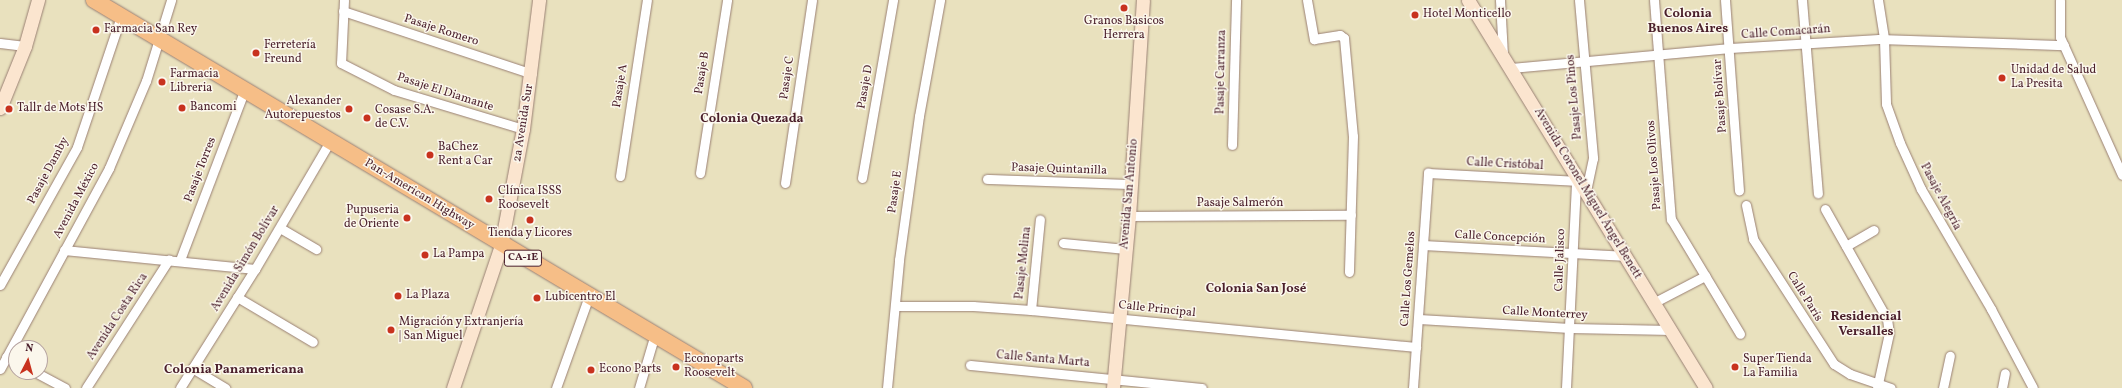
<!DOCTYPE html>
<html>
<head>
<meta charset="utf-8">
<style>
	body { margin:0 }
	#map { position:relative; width:2122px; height:388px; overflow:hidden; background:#e9e1be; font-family:Vollkorn,serif }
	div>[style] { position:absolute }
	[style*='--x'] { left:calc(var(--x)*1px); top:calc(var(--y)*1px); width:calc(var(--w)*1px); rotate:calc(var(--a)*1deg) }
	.roads { filter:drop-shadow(0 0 1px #9a8074) drop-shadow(0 0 1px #9a8074) }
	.street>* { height:9px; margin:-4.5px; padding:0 4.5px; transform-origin:4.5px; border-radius:4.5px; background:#fff }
	.secondary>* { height:13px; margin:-6.5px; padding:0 6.5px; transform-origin:6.5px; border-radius:6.5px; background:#fbe5cf }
	.highway>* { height:16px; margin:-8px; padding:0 8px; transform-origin:8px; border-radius:8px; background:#f6be87 }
	.dots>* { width:11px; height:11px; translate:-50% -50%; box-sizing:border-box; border:2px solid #fbf7ec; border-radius:50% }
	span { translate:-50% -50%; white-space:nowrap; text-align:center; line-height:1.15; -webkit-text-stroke:3px #fbf7ec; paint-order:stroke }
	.shield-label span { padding:1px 3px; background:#fbf7ec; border:1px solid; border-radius:3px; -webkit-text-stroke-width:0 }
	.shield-label { font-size:11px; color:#4a1f2b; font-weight:700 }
	.poi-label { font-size:12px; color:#4a1f2b }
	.left { translate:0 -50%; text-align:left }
	.right { translate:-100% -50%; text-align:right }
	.street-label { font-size:12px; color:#4a1f2b }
	.neighbourhood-label { font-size:13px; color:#4a1f2b; font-weight:700 }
	.north { position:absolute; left:8px; top:340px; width:40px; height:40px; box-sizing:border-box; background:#fbf7ec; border:1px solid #b4a19f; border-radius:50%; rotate:6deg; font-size:11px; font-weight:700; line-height:16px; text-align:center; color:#4a1f2b }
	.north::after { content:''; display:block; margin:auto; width:14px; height:18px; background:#c8321e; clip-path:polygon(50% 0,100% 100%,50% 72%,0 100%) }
</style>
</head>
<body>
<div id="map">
	<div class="roads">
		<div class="street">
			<div style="--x:344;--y:0;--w:63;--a:92.7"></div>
			<div style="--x:341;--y:63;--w:59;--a:27"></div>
			<div style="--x:394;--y:90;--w:135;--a:16.8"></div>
			<div style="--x:1307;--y:0;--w:40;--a:80"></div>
			<div style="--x:1314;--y:39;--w:26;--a:-9"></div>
			<div style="--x:1340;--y:35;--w:5;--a:37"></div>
			<div style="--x:1344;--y:38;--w:98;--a:84.8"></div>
			<div style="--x:1353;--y:136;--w:136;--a:91.7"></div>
			<div style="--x:1500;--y:0;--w:55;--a:86.9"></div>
			<div style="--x:1579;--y:0;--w:159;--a:84.9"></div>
			<div style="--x:1593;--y:158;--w:34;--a:102"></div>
			<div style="--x:1654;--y:0;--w:220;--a:85.6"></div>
			<div style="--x:1671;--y:219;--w:134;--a:59"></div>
			<div style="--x:1725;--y:0;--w:191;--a:85.8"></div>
			<div style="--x:1802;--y:0;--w:194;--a:85.3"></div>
			<div style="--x:1878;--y:0;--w:39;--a:81"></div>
			<div style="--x:1884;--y:39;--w:65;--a:88.2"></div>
			<div style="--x:1886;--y:104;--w:41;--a:70.3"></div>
			<div style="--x:1900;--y:143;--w:51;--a:65.5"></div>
			<div style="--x:1921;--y:189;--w:139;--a:59.7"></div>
			<div style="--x:1991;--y:309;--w:89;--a:62"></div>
			<div style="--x:2060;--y:0;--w:37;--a:90"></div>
			<div style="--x:2060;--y:37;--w:151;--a:65.8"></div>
			<div style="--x:343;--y:11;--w:199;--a:18.4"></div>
			<div style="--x:0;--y:43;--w:25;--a:7"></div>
			<div style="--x:1511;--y:68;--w:220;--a:-5.2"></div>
			<div style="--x:1730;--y:48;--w:149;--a:-3.5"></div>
			<div style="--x:1879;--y:39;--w:185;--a:1.9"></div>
			<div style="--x:1232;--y:145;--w:145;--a:-88.4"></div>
			<div style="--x:700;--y:173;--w:175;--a:-81.1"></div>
			<div style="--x:620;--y:176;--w:178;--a:-81.3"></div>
			<div style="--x:862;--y:178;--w:181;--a:-80.1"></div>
			<div style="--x:987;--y:179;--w:144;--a:2"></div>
			<div style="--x:785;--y:183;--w:185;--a:-81.6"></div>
			<div style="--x:1746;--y:205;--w:35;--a:78"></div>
			<div style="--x:1753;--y:239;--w:149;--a:57.1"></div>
			<div style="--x:1834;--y:364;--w:19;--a:32"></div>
			<div style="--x:1850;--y:374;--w:43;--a:18.9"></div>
			<div style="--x:1825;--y:209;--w:126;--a:60.6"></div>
			<div style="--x:1887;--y:319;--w:14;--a:82"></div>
			<div style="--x:1889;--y:333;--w:56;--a:102.3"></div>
			<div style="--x:1129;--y:216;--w:222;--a:-0.3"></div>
			<div style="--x:280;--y:228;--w:42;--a:30.3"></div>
			<div style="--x:1063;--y:243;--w:63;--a:5.4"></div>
			<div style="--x:1423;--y:245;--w:200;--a:3.1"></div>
			<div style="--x:1846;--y:246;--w:32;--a:-30"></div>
			<div style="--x:64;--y:250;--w:192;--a:5.7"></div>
			<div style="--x:180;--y:260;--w:183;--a:-69.2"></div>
			<div style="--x:0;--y:285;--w:158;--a:-60.8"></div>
			<div style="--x:77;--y:147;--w:138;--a:-71.4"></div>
			<div style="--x:237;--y:297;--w:88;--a:30.6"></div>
			<div style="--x:1653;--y:303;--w:59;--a:-27.4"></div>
			<div style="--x:895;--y:306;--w:78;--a:0"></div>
			<div style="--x:973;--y:306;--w:58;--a:3.9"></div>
			<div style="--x:1031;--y:310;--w:387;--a:5.5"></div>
			<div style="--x:1031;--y:310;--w:91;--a:-84.4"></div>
			<div style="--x:1419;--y:319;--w:151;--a:3.4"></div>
			<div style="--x:1570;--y:328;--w:101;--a:1.1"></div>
			<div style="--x:6;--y:357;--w:11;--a:27"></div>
			<div style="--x:970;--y:365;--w:233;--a:5.7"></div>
			<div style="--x:192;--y:368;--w:39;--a:31"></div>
			<div style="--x:0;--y:369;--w:229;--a:-61.5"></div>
			<div style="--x:109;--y:168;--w:95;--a:-67"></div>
			<div style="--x:146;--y:81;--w:85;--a:-72.8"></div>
			<div style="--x:35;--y:372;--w:34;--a:28"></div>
			<div style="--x:86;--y:388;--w:153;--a:-57.2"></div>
			<div style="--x:180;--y:388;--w:141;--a:-57.8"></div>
			<div style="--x:255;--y:269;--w:148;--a:-59.6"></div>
			<div style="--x:556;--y:388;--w:98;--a:-70.3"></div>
			<div style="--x:639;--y:388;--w:56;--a:-73.5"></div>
			<div style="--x:887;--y:388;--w:129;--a:-84.6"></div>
			<div style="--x:899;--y:260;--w:145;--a:-82.1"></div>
			<div style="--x:919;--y:116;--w:118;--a:-79.7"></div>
			<div style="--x:1413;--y:388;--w:216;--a:-86"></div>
			<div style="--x:1428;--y:173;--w:151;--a:3"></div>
			<div style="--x:1566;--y:388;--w:208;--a:-87.2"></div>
			<div style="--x:1943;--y:388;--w:33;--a:-78"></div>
			<div style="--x:2002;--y:388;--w:15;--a:-79"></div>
		</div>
		<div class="secondary">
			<div style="--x:1468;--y:0;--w:455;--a:58.5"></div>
			<div style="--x:0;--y:108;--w:67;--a:-68"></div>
			<div style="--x:25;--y:46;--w:48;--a:-74.2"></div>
			<div style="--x:453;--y:388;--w:151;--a:-71.4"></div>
			<div style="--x:501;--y:245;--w:118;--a:-79.3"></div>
			<div style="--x:523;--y:129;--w:130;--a:-82.9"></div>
			<div style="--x:1113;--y:388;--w:173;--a:-84.7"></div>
			<div style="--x:1129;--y:216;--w:216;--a:-86.3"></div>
		</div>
		<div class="highway">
			<div style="--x:94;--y:0;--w:757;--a:30.83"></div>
		</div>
	</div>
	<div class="dots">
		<div style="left:1124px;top:8px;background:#c8321e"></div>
		<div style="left:1415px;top:15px;background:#c8321e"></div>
		<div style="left:96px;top:30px;background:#c8321e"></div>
		<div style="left:256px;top:53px;background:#c8321e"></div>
		<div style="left:2002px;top:78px;background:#c8321e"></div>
		<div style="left:162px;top:82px;background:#c8321e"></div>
		<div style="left:182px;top:108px;background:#c8321e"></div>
		<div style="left:9px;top:109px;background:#c8321e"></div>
		<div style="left:349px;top:109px;background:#c8321e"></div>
		<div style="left:367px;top:118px;background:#c8321e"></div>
		<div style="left:430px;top:155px;background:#c8321e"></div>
		<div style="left:489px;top:199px;background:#c8321e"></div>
		<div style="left:407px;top:218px;background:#c8321e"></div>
		<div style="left:530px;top:220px;background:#c8321e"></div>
		<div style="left:425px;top:255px;background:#c8321e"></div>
		<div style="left:398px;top:296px;background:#c8321e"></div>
		<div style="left:537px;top:298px;background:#c8321e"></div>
		<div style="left:391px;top:330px;background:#c8321e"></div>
		<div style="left:676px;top:367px;background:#c8321e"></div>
		<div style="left:1735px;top:367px;background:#c8321e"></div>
		<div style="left:591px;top:370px;background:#c8321e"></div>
	</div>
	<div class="shield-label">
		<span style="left:523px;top:258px">CA-1E</span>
	</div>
	<div class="poi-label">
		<span class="left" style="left:1423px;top:15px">Hotel Monticello</span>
		<span style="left:1124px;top:29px">Granos Basicos<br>Herrera</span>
		<span class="left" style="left:104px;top:30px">Farmacia San Rey</span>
		<span class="left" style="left:264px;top:53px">Ferretería<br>Freund</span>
		<span class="left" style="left:2011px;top:78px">Unidad de Salud<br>La Presita</span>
		<span class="left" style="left:170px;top:82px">Farmacia<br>Libreria</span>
		<span class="right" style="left:341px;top:109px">Alexander<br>Autorepuestos</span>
		<span class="left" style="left:190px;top:108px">Bancomi</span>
		<span class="left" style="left:17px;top:109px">Tallr de Mots HS</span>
		<span class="left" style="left:375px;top:118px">Cosase S.A.<br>de C.V.</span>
		<span class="left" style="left:438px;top:155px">BaChez<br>Rent a Car</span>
		<span class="left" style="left:498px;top:199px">Clínica ISSS<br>Roosevelt</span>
		<span class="right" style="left:399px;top:218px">Pupuseria<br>de Oriente</span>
		<span style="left:530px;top:234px">Tienda y Licores</span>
		<span class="left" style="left:433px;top:255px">La Pampa</span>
		<span class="left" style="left:406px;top:296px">La Plaza</span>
		<span class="left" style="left:545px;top:298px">Lubicentro El</span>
		<span class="left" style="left:399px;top:330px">Migración y Extranjería<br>| San Miguel</span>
		<span class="left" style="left:684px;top:367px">Econoparts<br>Roosevelt</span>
		<span class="left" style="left:1743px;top:367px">Super Tienda<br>La Familia</span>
		<span class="left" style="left:599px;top:370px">Econo Parts</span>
	</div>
	<div class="street-label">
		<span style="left:441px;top:31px;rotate:18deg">Pasaje Romero</span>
		<span style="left:1786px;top:33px;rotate:-4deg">Calle Comacarán</span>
		<span style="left:1222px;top:72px;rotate:-89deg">Pasaje Carranza</span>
		<span style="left:703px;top:73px;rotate:-81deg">Pasaje B</span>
		<span style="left:788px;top:78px;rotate:-82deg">Pasaje C</span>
		<span style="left:621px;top:86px;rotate:-81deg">Pasaje A</span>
		<span style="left:866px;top:87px;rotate:-80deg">Pasaje D</span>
		<span style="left:445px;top:93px;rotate:18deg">Pasaje El Diamante</span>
		<span style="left:1721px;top:96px;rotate:-94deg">Pasaje Bolívar</span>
		<span style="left:1575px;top:97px;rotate:-95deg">Pasaje Los Pinos</span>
		<span style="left:524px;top:123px;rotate:-81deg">2a Avenida Sur</span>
		<span style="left:1505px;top:165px;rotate:3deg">Calle Cristóbal</span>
		<span style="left:1655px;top:165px;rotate:-94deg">Pasaje Los Olivos</span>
		<span style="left:201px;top:170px;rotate:-69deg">Pasaje Torres</span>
		<span style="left:1059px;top:170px;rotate:2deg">Pasaje Quintanilla</span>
		<span style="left:49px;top:171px;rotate:-62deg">Pasaje Damby</span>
		<span style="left:896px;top:192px;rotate:-82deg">Pasaje E</span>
		<span style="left:1130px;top:194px;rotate:-85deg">Avenida San Antonio</span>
		<span style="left:1587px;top:194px;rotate:59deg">Avenida Coronel Miguel Ángel Benett</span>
		<span style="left:419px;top:195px;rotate:31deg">Pan-American Highway</span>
		<span style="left:1940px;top:197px;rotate:62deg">Pasaje Alegría</span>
		<span style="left:77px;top:201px;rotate:-62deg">Avenida México</span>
		<span style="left:1240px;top:204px">Pasaje Salmerón</span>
		<span style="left:1500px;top:238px;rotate:3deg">Calle Concepción</span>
		<span style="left:246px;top:259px;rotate:-59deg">Avenida Simón Bolívar</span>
		<span style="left:1561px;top:260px;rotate:-88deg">Calle Jalisco</span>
		<span style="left:1024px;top:263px;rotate:-84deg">Pasaje Molina</span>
		<span style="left:1409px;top:279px;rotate:-86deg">Calle Los Gemelos</span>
		<span style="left:1804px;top:297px;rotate:58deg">Calle París</span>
		<span style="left:1157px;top:310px;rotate:6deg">Calle Principal</span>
		<span style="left:1545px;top:314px;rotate:3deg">Calle Monterrey</span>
		<span style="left:118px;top:317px;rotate:-57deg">Avenida Costa Rica</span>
		<span style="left:1043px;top:360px;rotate:5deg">Calle Santa Marta</span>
	</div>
	<div class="neighbourhood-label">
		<span style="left:1688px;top:22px">Colonia<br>Buenos Aires</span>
		<span style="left:752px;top:119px">Colonia Quezada</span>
		<span style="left:1256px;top:289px">Colonia San José</span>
		<span style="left:1866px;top:325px">Residencial<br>Versalles</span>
		<span style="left:234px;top:370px">Colonia Panamericana</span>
	</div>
	<div class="north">N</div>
</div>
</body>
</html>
